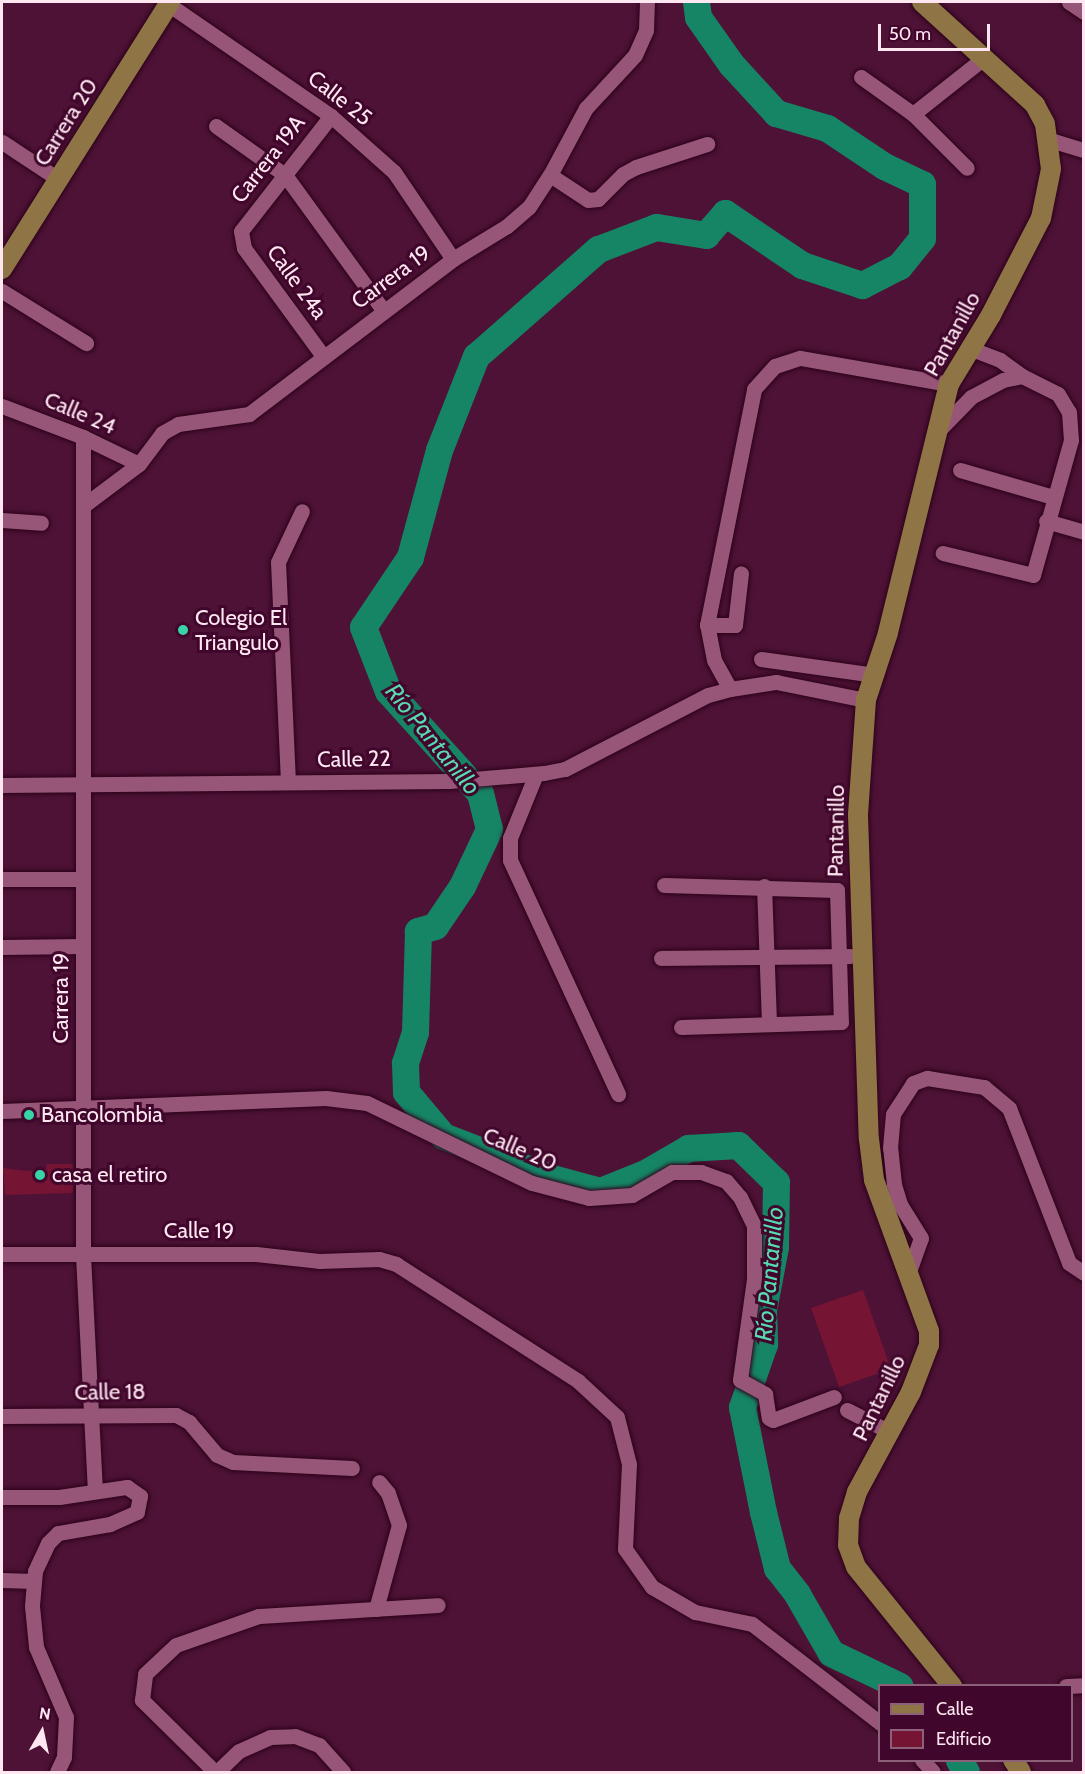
<!DOCTYPE html>
<html>
<head>
<meta charset="utf-8">
<style>
	body { margin:0 }
	#map { position:relative; width:1085px; height:1774px; overflow:hidden; background:#4d1235; font-family:Cabin,sans-serif }
	div>[style] { position:absolute }
	[style*='--x'] { left:calc(var(--x)*1px); top:calc(var(--y)*1px); width:calc(var(--w)*1px); rotate:calc(var(--a)*1deg) }
	.river>* { height:27px; margin:-13.5px; padding:0 13.5px; transform-origin:13.5px; border-radius:13.5px; background:#168566 }
	.building>* { inset:0; background:#761433 }
	.roads { filter:drop-shadow(0 0 2px #2c021b) drop-shadow(0 0 2px #2c021b) }
	.minor>* { height:15px; margin:-7.5px; padding:0 7.5px; transform-origin:7.5px; border-radius:7.5px; background:#975677 }
	.major>* { height:20px; margin:-10px; padding:0 10px; transform-origin:10px; border-radius:10px; background:#8f7445 }
	.dots>* { width:16px; height:16px; translate:-50% -50%; box-sizing:border-box; border:3px solid #41062b; border-radius:50% }
	span { translate:-50% -50%; white-space:nowrap; text-align:center; line-height:1.15; -webkit-text-stroke:6px #41062b; paint-order:stroke }
	.street-label { font-size:22px; color:#fee7f1 }
	.poi-label { font-size:22px; color:#fee7f1 }
	.left { translate:0 -50%; text-align:left }
	.water-label { font-size:24px; color:#58d9af; font-style:italic }
	.frame { position:absolute; inset:0; border:3px solid #fee7f1; pointer-events:none }
	.legend { position:absolute; left:878px; top:1684px; width:195px; height:78px; box-sizing:border-box; background:#41062b; border:2px solid #8d607a; margin:0; padding:8px 10px; list-style:none; font-size:18px; color:#fee7f1 }
	.legend li { display:flex; align-items:center; gap:12px; height:30px }
	.legend b { width:30px; border:2px solid #8d607a }
	.north { position:absolute; left:12px; top:1702px; width:60px; height:60px; -webkit-text-stroke:4px #41062b; paint-order:stroke; rotate:9deg; font-size:16px; font-weight:700; line-height:24px; text-align:center; color:#fee7f1 }
	.north::after { content:''; display:block; margin:auto; width:21px; height:27px; background:#fee7f1; clip-path:polygon(50% 0,100% 100%,50% 72%,0 100%) }
	.scale { position:absolute; left:878px; top:24px; width:112px; height:27px; box-sizing:border-box; border:3px solid #fee7f1; border-top:0; padding-left:8px; font-size:18px; line-height:21px; white-space:nowrap; color:#fee7f1; -webkit-text-stroke:4px #41062b; paint-order:stroke }
</style>
</head>
<body>
<div id="map">
	<div class="river">
		<div style="--x:696;--y:2;--w:15;--a:82"></div>
		<div style="--x:698;--y:17;--w:57;--a:54.9"></div>
		<div style="--x:731;--y:64;--w:67;--a:47.4"></div>
		<div style="--x:776;--y:113;--w:53;--a:16.4"></div>
		<div style="--x:827;--y:128;--w:69;--a:33.7"></div>
		<div style="--x:884;--y:166;--w:42;--a:25.3"></div>
		<div style="--x:922;--y:184;--w:54;--a:90"></div>
		<div style="--x:922;--y:238;--w:36;--a:129"></div>
		<div style="--x:899;--y:266;--w:42;--a:152.8"></div>
		<div style="--x:862;--y:285;--w:63;--a:-161.6"></div>
		<div style="--x:802;--y:265;--w:93;--a:-146"></div>
		<div style="--x:725;--y:213;--w:29;--a:131"></div>
		<div style="--x:706;--y:235;--w:51;--a:-170.9"></div>
		<div style="--x:656;--y:227;--w:62;--a:159.2"></div>
		<div style="--x:598;--y:249;--w:162;--a:138.7"></div>
		<div style="--x:476;--y:356;--w:101;--a:111.5"></div>
		<div style="--x:439;--y:450;--w:111;--a:105.2"></div>
		<div style="--x:410;--y:557;--w:84;--a:123.9"></div>
		<div style="--x:363;--y:627;--w:69;--a:68.7"></div>
		<div style="--x:388;--y:691;--w:137;--a:48"></div>
		<div style="--x:480;--y:793;--w:37;--a:76"></div>
		<div style="--x:489;--y:829;--w:63;--a:115.3"></div>
		<div style="--x:462;--y:886;--w:48;--a:124"></div>
		<div style="--x:435;--y:926;--w:18;--a:164"></div>
		<div style="--x:418;--y:931;--w:101;--a:91.7"></div>
		<div style="--x:415;--y:1032;--w:33;--a:108"></div>
		<div style="--x:405;--y:1063;--w:29;--a:88"></div>
		<div style="--x:406;--y:1092;--w:57;--a:49.9"></div>
		<div style="--x:443;--y:1136;--w:117;--a:21.1"></div>
		<div style="--x:552;--y:1178;--w:50;--a:15.2"></div>
		<div style="--x:600;--y:1191;--w:51;--a:-22"></div>
		<div style="--x:647;--y:1172;--w:48;--a:-30.3"></div>
		<div style="--x:688;--y:1148;--w:50;--a:-3.4"></div>
		<div style="--x:738;--y:1145;--w:53;--a:44.2"></div>
		<div style="--x:776;--y:1182;--w:65;--a:90.9"></div>
		<div style="--x:775;--y:1247;--w:64;--a:100.8"></div>
		<div style="--x:763;--y:1310;--w:34;--a:88"></div>
		<div style="--x:764;--y:1344;--w:67;--a:109.2"></div>
		<div style="--x:742;--y:1407;--w:107;--a:78.7"></div>
		<div style="--x:763;--y:1512;--w:58;--a:76"></div>
		<div style="--x:777;--y:1568;--w:33;--a:52"></div>
		<div style="--x:797;--y:1594;--w:68;--a:60"></div>
		<div style="--x:831;--y:1653;--w:76;--a:25.6"></div>
		<div style="--x:959;--y:1760;--w:14;--a:60"></div>
	</div>
	<div class="building">
		<div style="clip-path:polygon(47px 1164px,73px 1164px,73px 1193px,5px 1195px,3px 1168px,27px 1171px,46px 1169px)"></div>
		<div style="clip-path:polygon(863px 1290px,891px 1369px,839px 1387px,811px 1308px)"></div>
	</div>
	<div class="roads">
		<div class="minor">
			<div style="--x:1069;--y:2;--w:18;--a:34"></div>
			<div style="--x:168;--y:4;--w:198;--a:34.5"></div>
			<div style="--x:331;--y:116;--w:84;--a:41.6"></div>
			<div style="--x:394;--y:172;--w:105;--a:55.9"></div>
			<div style="--x:861;--y:77;--w:64;--a:35.4"></div>
			<div style="--x:913;--y:114;--w:90;--a:-38.3"></div>
			<div style="--x:913;--y:114;--w:76;--a:45"></div>
			<div style="--x:216;--y:126;--w:85;--a:35.4"></div>
			<div style="--x:285;--y:175;--w:167;--a:54"></div>
			<div style="--x:1047;--y:139;--w:39;--a:17"></div>
			<div style="--x:2;--y:142;--w:67;--a:33.5"></div>
			<div style="--x:550;--y:175;--w:45;--a:33.3"></div>
			<div style="--x:588;--y:200;--w:10;--a:-6"></div>
			<div style="--x:598;--y:199;--w:35;--a:-45"></div>
			<div style="--x:623;--y:174;--w:15;--a:-28"></div>
			<div style="--x:636;--y:167;--w:75;--a:-17.9"></div>
			<div style="--x:2;--y:291;--w:99;--a:31.8"></div>
			<div style="--x:969;--y:348;--w:33;--a:21"></div>
			<div style="--x:1000;--y:360;--w:27;--a:36"></div>
			<div style="--x:323;--y:356;--w:134;--a:-126.2"></div>
			<div style="--x:244;--y:248;--w:17;--a:-100"></div>
			<div style="--x:241;--y:231;--w:146;--a:-52"></div>
			<div style="--x:2;--y:406;--w:87;--a:20.9"></div>
			<div style="--x:83;--y:437;--w:62;--a:25.7"></div>
			<div style="--x:936;--y:433;--w:50;--a:-45.8"></div>
			<div style="--x:971;--y:397;--w:36;--a:-28"></div>
			<div style="--x:1003;--y:380;--w:19;--a:-12"></div>
			<div style="--x:1022;--y:376;--w:40;--a:26.6"></div>
			<div style="--x:1058;--y:394;--w:21;--a:59"></div>
			<div style="--x:1069;--y:412;--w:28;--a:86"></div>
			<div style="--x:1071;--y:440;--w:140;--a:105.7"></div>
			<div style="--x:1033;--y:575;--w:93;--a:-166.3"></div>
			<div style="--x:83;--y:437;--w:818;--a:90"></div>
			<div style="--x:83;--y:1255;--w:235;--a:87.1"></div>
			<div style="--x:960;--y:470;--w:97;--a:16.2"></div>
			<div style="--x:83;--y:506;--w:70;--a:-36.9"></div>
			<div style="--x:139;--y:464;--w:39;--a:-53"></div>
			<div style="--x:162;--y:433;--w:18;--a:-29"></div>
			<div style="--x:178;--y:424;--w:72;--a:-8"></div>
			<div style="--x:249;--y:414;--w:256;--a:-37.2"></div>
			<div style="--x:453;--y:259;--w:63;--a:-31.4"></div>
			<div style="--x:507;--y:226;--w:29;--a:-41"></div>
			<div style="--x:529;--y:207;--w:38;--a:-57"></div>
			<div style="--x:550;--y:175;--w:76;--a:-61.8"></div>
			<div style="--x:586;--y:108;--w:72;--a:-47.2"></div>
			<div style="--x:635;--y:55;--w:27;--a:-66"></div>
			<div style="--x:646;--y:30;--w:28;--a:-88"></div>
			<div style="--x:2;--y:520;--w:39;--a:4"></div>
			<div style="--x:1046;--y:521;--w:40;--a:16"></div>
			<div style="--x:707;--y:625;--w:28;--a:0"></div>
			<div style="--x:735;--y:625;--w:52;--a:-83.4"></div>
			<div style="--x:761;--y:659;--w:115;--a:8"></div>
			<div style="--x:730;--y:689;--w:33;--a:-119"></div>
			<div style="--x:714;--y:660;--w:36;--a:-101"></div>
			<div style="--x:707;--y:625;--w:241;--a:-78.7"></div>
			<div style="--x:754;--y:389;--w:31;--a:-48"></div>
			<div style="--x:775;--y:366;--w:26;--a:-18"></div>
			<div style="--x:800;--y:358;--w:151;--a:9.9"></div>
			<div style="--x:536;--y:774;--w:69;--a:112.1"></div>
			<div style="--x:510;--y:838;--w:22;--a:90"></div>
			<div style="--x:510;--y:860;--w:258;--a:65.2"></div>
			<div style="--x:288;--y:782;--w:220;--a:-92.6"></div>
			<div style="--x:278;--y:562;--w:56;--a:-64.8"></div>
			<div style="--x:2;--y:785;--w:447;--a:-0.5"></div>
			<div style="--x:449;--y:781;--w:95;--a:-4.8"></div>
			<div style="--x:544;--y:773;--w:21;--a:-11"></div>
			<div style="--x:565;--y:769;--w:161;--a:-27.4"></div>
			<div style="--x:708;--y:695;--w:23;--a:-15"></div>
			<div style="--x:730;--y:689;--w:47;--a:-8.7"></div>
			<div style="--x:776;--y:682;--w:92;--a:11.3"></div>
			<div style="--x:2;--y:879;--w:81;--a:0"></div>
			<div style="--x:664;--y:885;--w:173;--a:1.7"></div>
			<div style="--x:837;--y:890;--w:132;--a:88.3"></div>
			<div style="--x:841;--y:1022;--w:160;--a:178.2"></div>
			<div style="--x:764;--y:886;--w:136;--a:87.9"></div>
			<div style="--x:2;--y:947;--w:81;--a:-0.7"></div>
			<div style="--x:661;--y:958;--w:189;--a:-0.6"></div>
			<div style="--x:2;--y:1111;--w:324;--a:-2.3"></div>
			<div style="--x:326;--y:1098;--w:41;--a:7"></div>
			<div style="--x:367;--y:1103;--w:183;--a:25.9"></div>
			<div style="--x:532;--y:1183;--w:59;--a:14.7"></div>
			<div style="--x:589;--y:1198;--w:43;--a:-4"></div>
			<div style="--x:632;--y:1195;--w:46;--a:-29.9"></div>
			<div style="--x:672;--y:1172;--w:29;--a:0"></div>
			<div style="--x:701;--y:1172;--w:27;--a:20"></div>
			<div style="--x:726;--y:1181;--w:21;--a:49"></div>
			<div style="--x:740;--y:1197;--w:32;--a:64"></div>
			<div style="--x:754;--y:1226;--w:53;--a:90"></div>
			<div style="--x:754;--y:1279;--w:102;--a:97.9"></div>
			<div style="--x:740;--y:1380;--w:29;--a:29"></div>
			<div style="--x:765;--y:1394;--w:24;--a:81"></div>
			<div style="--x:769;--y:1418;--w:4;--a:27"></div>
			<div style="--x:773;--y:1420;--w:65;--a:-20.7"></div>
			<div style="--x:2;--y:1254;--w:254;--a:0"></div>
			<div style="--x:256;--y:1254;--w:63;--a:6.3"></div>
			<div style="--x:319;--y:1261;--w:60;--a:-1.9"></div>
			<div style="--x:379;--y:1259;--w:18;--a:16"></div>
			<div style="--x:396;--y:1264;--w:216;--a:32.7"></div>
			<div style="--x:578;--y:1381;--w:53;--a:42.7"></div>
			<div style="--x:617;--y:1417;--w:49;--a:75.7"></div>
			<div style="--x:629;--y:1464;--w:85;--a:92.7"></div>
			<div style="--x:625;--y:1549;--w:47;--a:54.6"></div>
			<div style="--x:652;--y:1587;--w:50;--a:30.2"></div>
			<div style="--x:695;--y:1612;--w:58;--a:11.9"></div>
			<div style="--x:752;--y:1624;--w:162;--a:37.7"></div>
			<div style="--x:907;--y:1277;--w:41;--a:-70.3"></div>
			<div style="--x:921;--y:1238;--w:40;--a:-122"></div>
			<div style="--x:900;--y:1204;--w:21;--a:-107"></div>
			<div style="--x:894;--y:1184;--w:36;--a:-96"></div>
			<div style="--x:890;--y:1148;--w:34;--a:-85"></div>
			<div style="--x:893;--y:1114;--w:37;--a:-57"></div>
			<div style="--x:913;--y:1083;--w:15;--a:-20"></div>
			<div style="--x:927;--y:1078;--w:58;--a:9"></div>
			<div style="--x:984;--y:1087;--w:33;--a:40"></div>
			<div style="--x:1009;--y:1108;--w:166;--a:68.8"></div>
			<div style="--x:1069;--y:1263;--w:18;--a:34"></div>
			<div style="--x:847;--y:1410;--w:48;--a:27.1"></div>
			<div style="--x:2;--y:1416;--w:174;--a:-0.3"></div>
			<div style="--x:176;--y:1415;--w:15;--a:28"></div>
			<div style="--x:189;--y:1422;--w:43;--a:49.7"></div>
			<div style="--x:217;--y:1455;--w:17;--a:24"></div>
			<div style="--x:233;--y:1462;--w:119;--a:2.9"></div>
			<div style="--x:2;--y:1497;--w:57;--a:0"></div>
			<div style="--x:59;--y:1497;--w:69;--a:-8.4"></div>
			<div style="--x:127;--y:1487;--w:16;--a:35"></div>
			<div style="--x:140;--y:1496;--w:16;--a:101"></div>
			<div style="--x:137;--y:1512;--w:30;--a:156"></div>
			<div style="--x:110;--y:1524;--w:53;--a:170.2"></div>
			<div style="--x:58;--y:1533;--w:14;--a:135"></div>
			<div style="--x:48;--y:1543;--w:31;--a:115"></div>
			<div style="--x:35;--y:1571;--w:35;--a:95"></div>
			<div style="--x:32;--y:1606;--w:41;--a:84.4"></div>
			<div style="--x:36;--y:1647;--w:76;--a:66.8"></div>
			<div style="--x:66;--y:1717;--w:40;--a:92.9"></div>
			<div style="--x:64;--y:1757;--w:17;--a:115"></div>
			<div style="--x:2;--y:1580;--w:32;--a:2"></div>
			<div style="--x:376;--y:1609;--w:87;--a:-74.7"></div>
			<div style="--x:399;--y:1525;--w:34;--a:-109"></div>
			<div style="--x:388;--y:1493;--w:14;--a:-129"></div>
			<div style="--x:1066;--y:1686;--w:18;--a:-3"></div>
			<div style="--x:922;--y:1760;--w:16;--a:47"></div>
			<div style="--x:215;--y:1772;--w:103;--a:-135.4"></div>
			<div style="--x:142;--y:1700;--w:26;--a:-83"></div>
			<div style="--x:145;--y:1674;--w:42;--a:-43.1"></div>
			<div style="--x:176;--y:1645;--w:88;--a:-19.3"></div>
			<div style="--x:259;--y:1616;--w:179;--a:-3.5"></div>
			<div style="--x:217;--y:1772;--w:30;--a:-44"></div>
			<div style="--x:239;--y:1751;--w:34;--a:-24"></div>
			<div style="--x:270;--y:1737;--w:25;--a:-2"></div>
			<div style="--x:295;--y:1736;--w:26;--a:21"></div>
			<div style="--x:319;--y:1745;--w:36;--a:48"></div>
		</div>
		<div class="major">
			<div style="--x:922;--y:2;--w:153;--a:42.3"></div>
			<div style="--x:1035;--y:105;--w:21;--a:62"></div>
			<div style="--x:1045;--y:124;--w:45;--a:82.4"></div>
			<div style="--x:1051;--y:169;--w:50;--a:101.5"></div>
			<div style="--x:1041;--y:218;--w:109;--a:117.3"></div>
			<div style="--x:991;--y:315;--w:81;--a:121.3"></div>
			<div style="--x:949;--y:384;--w:256;--a:103.8"></div>
			<div style="--x:888;--y:633;--w:71;--a:108.2"></div>
			<div style="--x:866;--y:700;--w:115;--a:94"></div>
			<div style="--x:858;--y:815;--w:324;--a:88.1"></div>
			<div style="--x:869;--y:1139;--w:41;--a:83"></div>
			<div style="--x:874;--y:1180;--w:161;--a:70"></div>
			<div style="--x:929;--y:1331;--w:14;--a:90"></div>
			<div style="--x:929;--y:1345;--w:50;--a:111"></div>
			<div style="--x:911;--y:1392;--w:114;--a:118.4"></div>
			<div style="--x:857;--y:1492;--w:27;--a:107"></div>
			<div style="--x:849;--y:1518;--w:27;--a:92"></div>
			<div style="--x:848;--y:1545;--w:23;--a:70"></div>
			<div style="--x:856;--y:1567;--w:153;--a:51.1"></div>
			<div style="--x:2;--y:269;--w:315;--a:-57.8"></div>
			<div style="--x:1013;--y:1760;--w:14;--a:56"></div>
		</div>
	</div>
	<div class="dots">
		<div style="left:183px;top:630px;background:#37d4a6"></div>
		<div style="left:29px;top:1115px;background:#37d4a6"></div>
		<div style="left:40px;top:1175px;background:#37d4a6"></div>
	</div>
	<div class="street-label">
		<span style="left:340px;top:98px;rotate:38deg">Calle 25</span>
		<span style="left:66px;top:122px;rotate:-58deg">Carrera 20</span>
		<span style="left:268px;top:159px;rotate:-52deg">Carrera 19A</span>
		<span style="left:391px;top:277px;rotate:-36deg">Carrera 19</span>
		<span style="left:297px;top:282px;rotate:54deg">Calle 24a</span>
		<span style="left:952px;top:334px;rotate:-61deg">Pantanillo</span>
		<span style="left:80px;top:413px;rotate:23deg">Calle 24</span>
		<span style="left:354px;top:759px;rotate:-1deg">Calle 22</span>
		<span style="left:836px;top:831px;rotate:-89deg">Pantanillo</span>
		<span style="left:61px;top:998px;rotate:-90deg">Carrera 19</span>
		<span style="left:520px;top:1149px;rotate:23deg">Calle 20</span>
		<span style="left:199px;top:1231px">Calle 19</span>
		<span style="left:110px;top:1392px;rotate:-1deg">Calle 18</span>
		<span style="left:879px;top:1398px;rotate:-64deg">Pantanillo</span>
	</div>
	<div class="poi-label">
		<span class="left" style="left:195px;top:630px">Colegio El<br>Triangulo</span>
		<span class="left" style="left:41px;top:1115px">Bancolombia</span>
		<span class="left" style="left:52px;top:1175px">casa el retiro</span>
	</div>
	<div class="water-label">
		<span style="left:433px;top:739px;rotate:51deg">Río Pantanillo</span>
		<span style="left:769px;top:1274px;rotate:-85deg">Río Pantanillo</span>
	</div>
	<div class="frame"></div>
	<ul class="legend">
	<li><b style="height:8px;background:#8f7445"></b>Calle</li>
	<li><b style="height:16px;background:#761433"></b>Edificio</li>
	</ul>
	<div class="north">N</div>
	<div class="scale">50 m</div>
</div>
</body>
</html>
